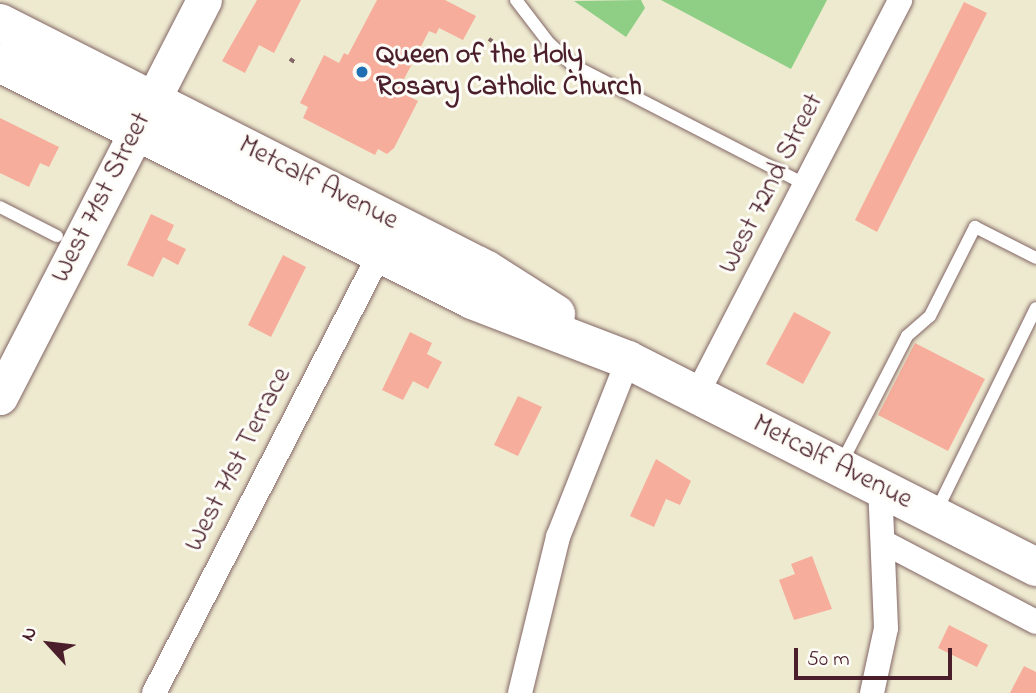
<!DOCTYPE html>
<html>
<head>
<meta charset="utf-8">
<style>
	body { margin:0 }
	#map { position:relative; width:1036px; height:693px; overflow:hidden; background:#eeead0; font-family:"Indie Flower",sans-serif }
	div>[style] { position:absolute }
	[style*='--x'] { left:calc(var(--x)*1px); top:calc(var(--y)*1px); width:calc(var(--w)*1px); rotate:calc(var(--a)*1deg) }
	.green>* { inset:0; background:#8fcf85 }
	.building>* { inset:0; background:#f7ad9b }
	.path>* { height:3.5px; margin-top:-1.75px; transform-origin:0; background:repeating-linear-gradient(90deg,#836665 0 5px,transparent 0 10px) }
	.roads { filter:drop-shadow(0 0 2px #836665) drop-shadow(0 0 2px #836665) }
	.lane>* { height:12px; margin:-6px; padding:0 6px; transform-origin:6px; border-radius:6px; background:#fff }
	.street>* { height:24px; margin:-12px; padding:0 12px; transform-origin:12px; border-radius:12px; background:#fff }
	.secondary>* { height:35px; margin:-17.5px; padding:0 17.5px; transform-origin:17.5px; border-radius:17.5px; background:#fff }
	.primary>* { height:38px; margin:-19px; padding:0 19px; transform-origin:19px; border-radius:19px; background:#fff }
	.dots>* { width:19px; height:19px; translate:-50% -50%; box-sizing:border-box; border:4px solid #fdfcf7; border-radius:50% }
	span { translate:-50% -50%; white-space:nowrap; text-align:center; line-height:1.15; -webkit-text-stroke:6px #fdfcf7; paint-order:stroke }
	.poi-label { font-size:28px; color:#4a1f2b; font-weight:700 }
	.left { translate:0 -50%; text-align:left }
	.street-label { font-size:28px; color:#4a1f2b }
	.north { position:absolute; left:14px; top:609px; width:70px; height:70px; -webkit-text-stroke:5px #fdfcf7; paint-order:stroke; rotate:297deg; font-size:19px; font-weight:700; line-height:28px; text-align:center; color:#4a1f2b }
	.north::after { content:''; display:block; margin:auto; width:24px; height:32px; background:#4a1f2b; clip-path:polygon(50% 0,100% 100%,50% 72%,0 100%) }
	.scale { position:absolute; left:794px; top:648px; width:158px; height:32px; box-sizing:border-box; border:4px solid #4a1f2b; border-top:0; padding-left:9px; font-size:21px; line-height:24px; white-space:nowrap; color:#4a1f2b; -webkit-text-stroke:5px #fdfcf7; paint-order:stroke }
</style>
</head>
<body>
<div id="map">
	<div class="green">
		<div style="clip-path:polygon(641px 0,645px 8px,626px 37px,574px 1px)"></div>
		<div style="clip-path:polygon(661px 0,827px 0,791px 69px)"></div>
	</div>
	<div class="building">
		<div style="clip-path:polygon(257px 0,301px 0,274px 53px,259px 45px,245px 73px,222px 61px)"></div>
		<div style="clip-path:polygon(377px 0,445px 0,476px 16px,463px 40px,439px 28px,436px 34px,429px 31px,403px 81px,407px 83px,402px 93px,418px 101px,394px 148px,387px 154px,378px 149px,375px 155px,303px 118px,308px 107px,300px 103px,324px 55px,339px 63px,344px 53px,348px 55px)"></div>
		<div style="clip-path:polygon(964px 2px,987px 13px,877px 232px,855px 220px)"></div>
		<div style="clip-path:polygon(0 118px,59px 147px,49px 167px,40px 163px,29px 187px,0 173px)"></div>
		<div style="clip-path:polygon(151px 214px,174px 225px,167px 240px,186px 249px,178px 265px,163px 257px,153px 277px,127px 265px)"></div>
		<div style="clip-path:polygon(283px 255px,306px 267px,271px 337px,248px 325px)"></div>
		<div style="clip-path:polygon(794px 312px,831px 332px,803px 384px,766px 364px)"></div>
		<div style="clip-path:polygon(410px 332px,432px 343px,427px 354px,442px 362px,428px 389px,413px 381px,403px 400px,382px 390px)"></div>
		<div style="clip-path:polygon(915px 343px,985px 379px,948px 451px,878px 415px)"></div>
		<div style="clip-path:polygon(518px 396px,542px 407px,518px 456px,494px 445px)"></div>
		<div style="clip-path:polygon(656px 459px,691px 481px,680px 505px,666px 499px,654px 527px,630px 516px)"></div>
		<div style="clip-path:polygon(812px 556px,832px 609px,794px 620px,779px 580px,795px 574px,791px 564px)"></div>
		<div style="clip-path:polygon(949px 625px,988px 645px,977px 667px,938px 648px)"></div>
		<div style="clip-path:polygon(1024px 666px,1036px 672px,1036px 693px,1010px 693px)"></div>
	</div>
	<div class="path">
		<div style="--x:489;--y:39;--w:4;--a:34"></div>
		<div style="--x:290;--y:59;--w:7;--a:34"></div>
	</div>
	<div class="roads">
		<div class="lane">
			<div style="--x:516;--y:0;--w:54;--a:52.5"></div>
			<div style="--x:549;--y:43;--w:33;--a:43"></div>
			<div style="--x:573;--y:65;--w:261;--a:27.2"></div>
			<div style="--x:0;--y:207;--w:64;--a:27"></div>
			<div style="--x:841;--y:464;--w:144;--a:-62.7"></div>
			<div style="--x:907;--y:336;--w:30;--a:-41"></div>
			<div style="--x:930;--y:316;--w:100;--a:-63.2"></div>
			<div style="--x:975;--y:227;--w:68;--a:26.9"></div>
			<div style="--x:936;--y:512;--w:227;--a:-63.9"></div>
		</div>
		<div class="street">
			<div style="--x:697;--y:394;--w:443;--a:-62.7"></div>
			<div style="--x:885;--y:543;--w:170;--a:27.6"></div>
			<div style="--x:154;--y:693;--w:492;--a:-62.8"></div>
			<div style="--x:520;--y:693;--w:161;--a:-76.3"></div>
			<div style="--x:558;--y:537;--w:190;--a:-68.4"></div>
			<div style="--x:872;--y:693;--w:66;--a:-77.8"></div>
			<div style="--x:886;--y:628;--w:141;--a:-92.4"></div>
		</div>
		<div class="secondary">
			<div style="--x:0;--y:397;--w:446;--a:-62.8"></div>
		</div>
		<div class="primary">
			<div style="--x:0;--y:23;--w:546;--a:26.89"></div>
			<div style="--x:487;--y:270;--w:82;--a:32.5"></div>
			<div style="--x:0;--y:63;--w:528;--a:26.66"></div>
			<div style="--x:472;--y:300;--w:167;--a:21"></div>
			<div style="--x:628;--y:360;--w:458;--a:26.9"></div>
		</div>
	</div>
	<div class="dots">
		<div style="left:362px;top:72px;background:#1f6fb2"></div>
	</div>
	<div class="poi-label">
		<span class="left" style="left:376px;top:72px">Queen of the Holy<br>Rosary Catholic Church</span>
	</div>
	<div class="street-label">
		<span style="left:318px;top:184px;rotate:27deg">Metcalf Avenue</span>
		<span style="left:772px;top:184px;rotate:-63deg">West 72nd Street</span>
		<span style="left:102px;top:198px;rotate:-63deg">West 71st Street</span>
		<span style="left:239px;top:460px;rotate:-63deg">West 71st Terrace</span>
		<span style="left:832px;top:463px;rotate:27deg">Metcalf Avenue</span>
	</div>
	<div class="north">N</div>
	<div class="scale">50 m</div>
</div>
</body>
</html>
